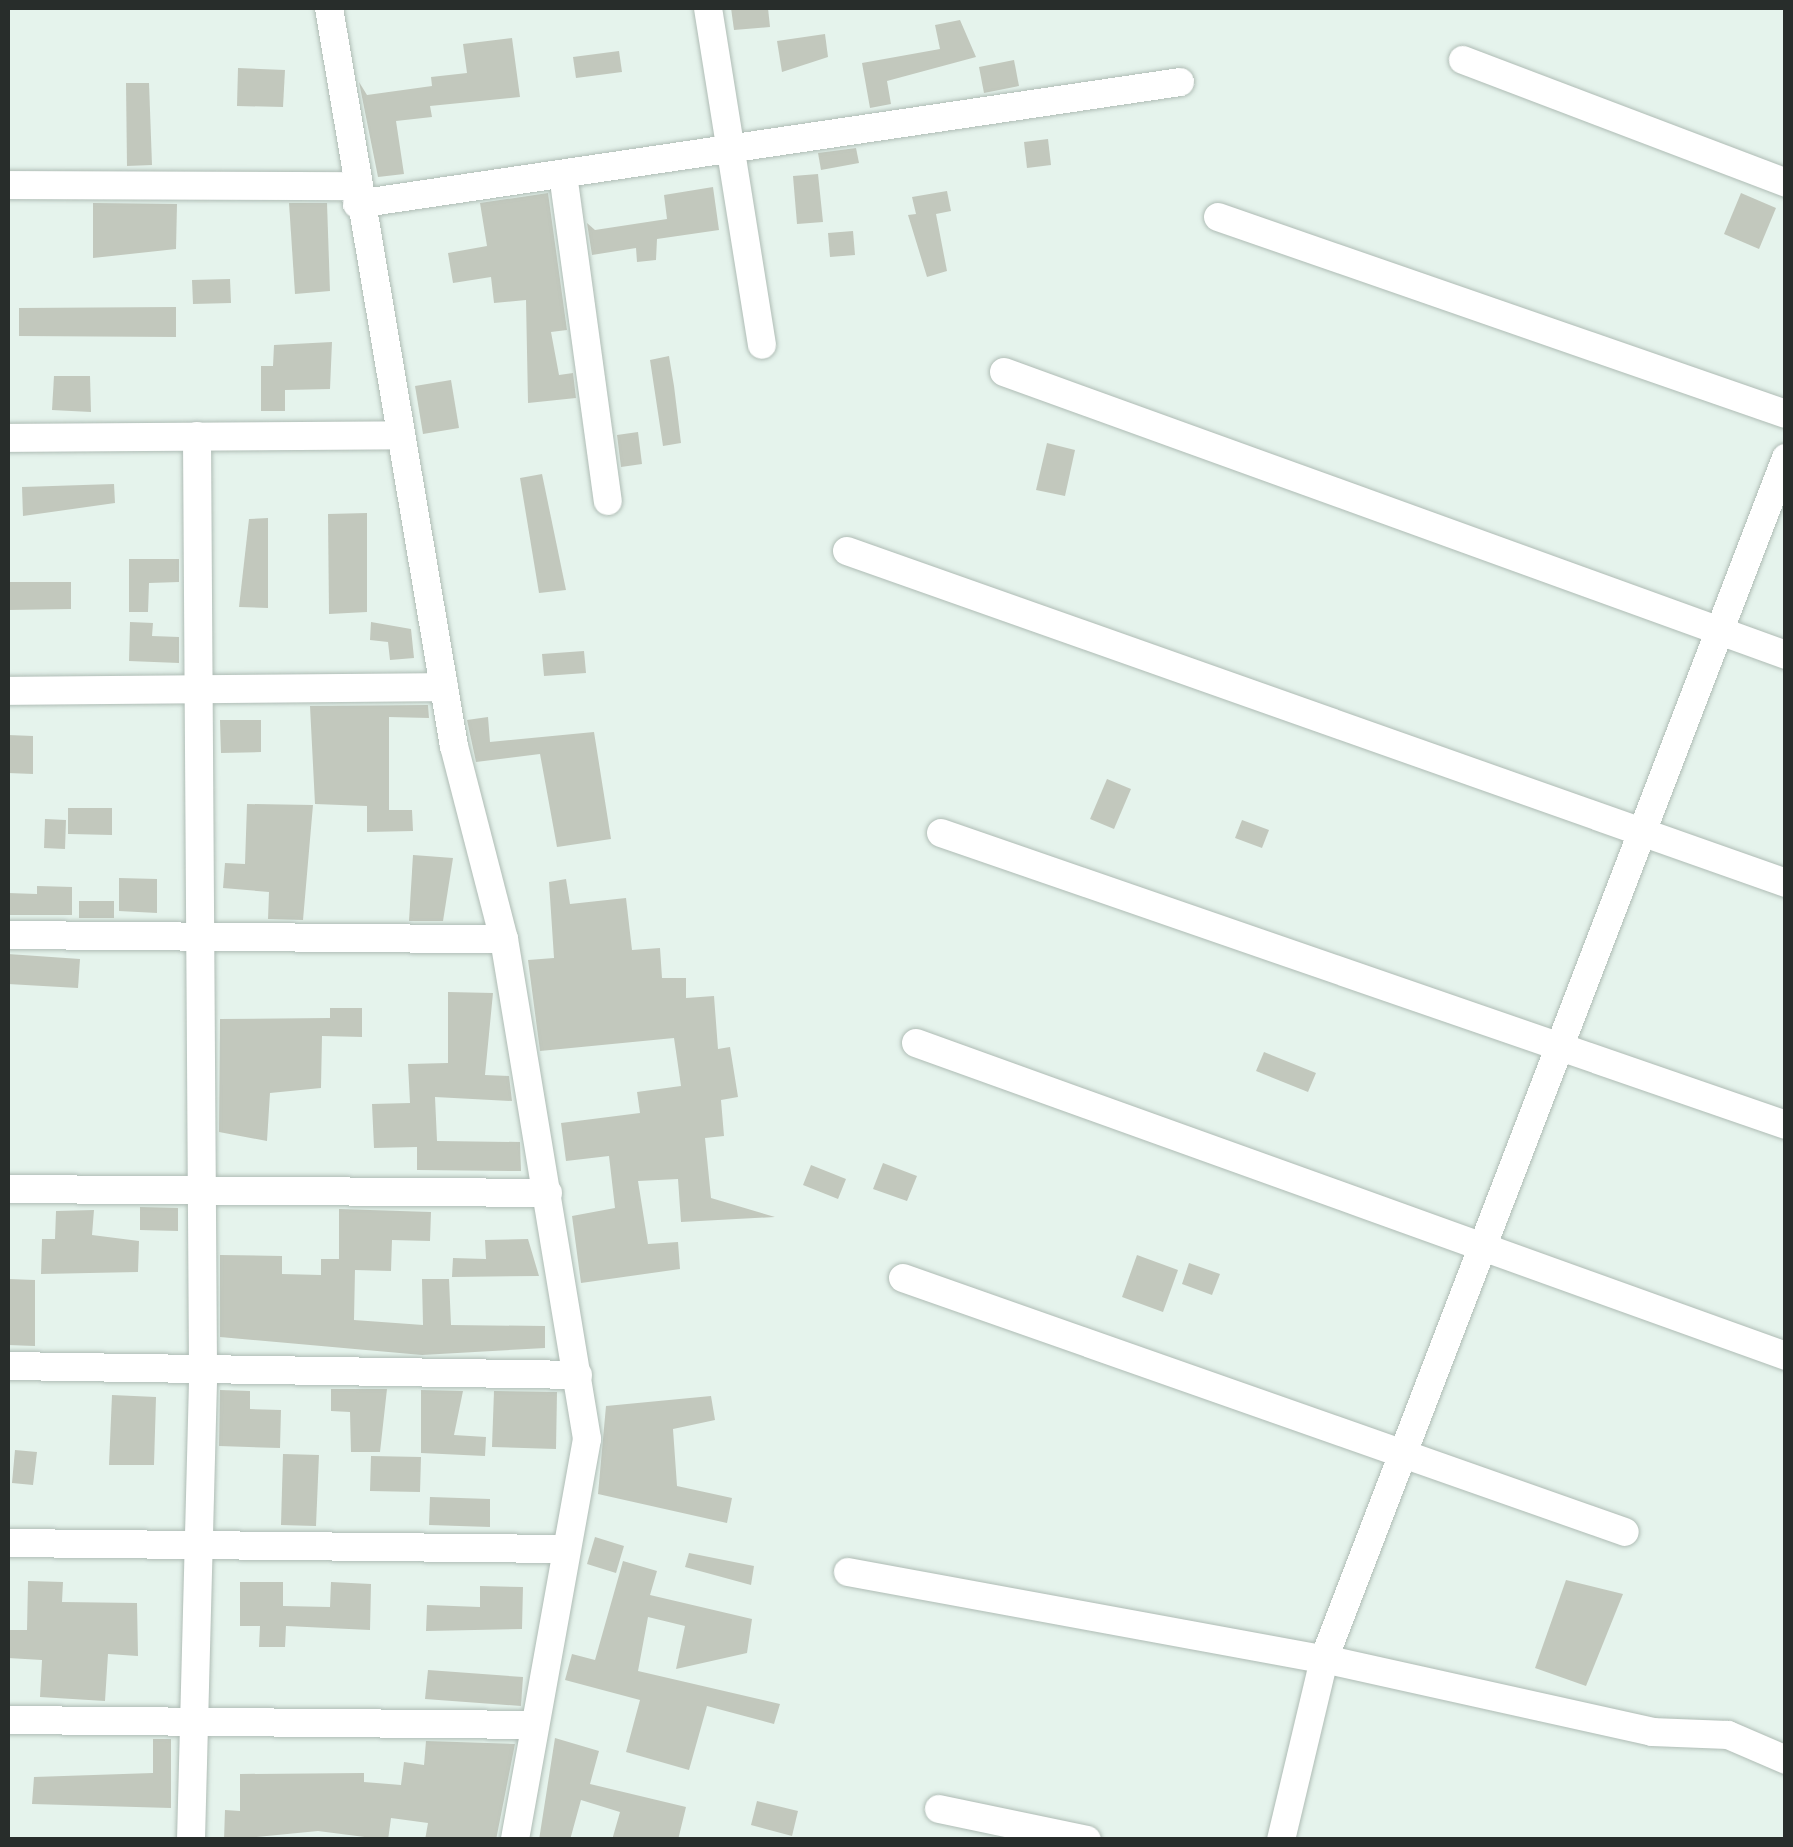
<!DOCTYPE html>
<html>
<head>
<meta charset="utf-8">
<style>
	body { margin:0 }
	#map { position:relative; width:1793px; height:1847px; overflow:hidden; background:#e5f3ec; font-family:"Archivo Narrow",sans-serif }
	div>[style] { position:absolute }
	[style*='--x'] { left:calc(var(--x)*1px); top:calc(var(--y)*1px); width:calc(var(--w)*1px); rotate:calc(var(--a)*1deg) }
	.building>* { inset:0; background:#c2c8bd }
	.roads { filter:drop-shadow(0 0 2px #afbcb5) drop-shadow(0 0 2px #afbcb5) }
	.minor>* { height:28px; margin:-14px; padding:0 14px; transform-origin:14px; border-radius:14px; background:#fff }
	span { translate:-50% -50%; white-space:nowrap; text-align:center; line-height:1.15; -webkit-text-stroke:8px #fff; paint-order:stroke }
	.frame { position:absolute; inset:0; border:10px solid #282d2b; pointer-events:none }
</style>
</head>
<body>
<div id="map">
	<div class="building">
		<div style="clip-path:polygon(731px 8px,768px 8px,770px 27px,734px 30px)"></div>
		<div style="clip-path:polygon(960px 20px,976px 57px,887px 81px,891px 104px,870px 108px,862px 63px,940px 49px,935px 25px)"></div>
		<div style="clip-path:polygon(825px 34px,828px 57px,782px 72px,777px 41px)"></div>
		<div style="clip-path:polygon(512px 38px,520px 97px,430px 106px,432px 117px,396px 121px,404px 174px,378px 177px,359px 82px,367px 95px,432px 86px,431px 77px,467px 73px,463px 44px)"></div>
		<div style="clip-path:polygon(619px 51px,622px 72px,576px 78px,573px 57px)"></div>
		<div style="clip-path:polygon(1014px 60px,1019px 86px,984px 93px,979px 67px)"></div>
		<div style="clip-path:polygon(238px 68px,285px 70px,283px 107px,237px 106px)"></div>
		<div style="clip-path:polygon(126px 83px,149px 83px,152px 165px,127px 166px)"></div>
		<div style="clip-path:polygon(1048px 139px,1051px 165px,1027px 168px,1024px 142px)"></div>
		<div style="clip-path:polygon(856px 148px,859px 163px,821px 170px,818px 153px)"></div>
		<div style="clip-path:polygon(818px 174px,823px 222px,797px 224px,793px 176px)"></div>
		<div style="clip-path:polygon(713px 187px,719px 230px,657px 239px,656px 260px,637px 262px,636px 248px,592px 255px,587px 223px,595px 230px,667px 219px,664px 195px)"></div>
		<div style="clip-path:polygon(947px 191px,951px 211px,936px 214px,947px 271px,927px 277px,908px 215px,916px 214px,912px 197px)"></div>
		<div style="clip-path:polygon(548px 193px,567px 330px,551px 332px,559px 375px,573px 373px,576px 398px,528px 403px,526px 300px,494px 303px,491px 277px,453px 283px,448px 253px,487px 246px,480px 203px)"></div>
		<div style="clip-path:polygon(1741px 193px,1776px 208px,1759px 249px,1724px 234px)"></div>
		<div style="clip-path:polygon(93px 203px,177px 204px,176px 249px,93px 258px)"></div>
		<div style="clip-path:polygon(289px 203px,327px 203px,330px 291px,295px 294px)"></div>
		<div style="clip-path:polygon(853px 231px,855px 255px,830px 257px,828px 233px)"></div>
		<div style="clip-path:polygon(230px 279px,231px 303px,193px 304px,192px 280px)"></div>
		<div style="clip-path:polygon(176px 307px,176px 337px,19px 336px,19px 308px)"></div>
		<div style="clip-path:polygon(332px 342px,330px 389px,285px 390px,285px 411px,261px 411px,261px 366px,273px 366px,274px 345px)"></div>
		<div style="clip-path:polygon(669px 356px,674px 386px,663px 387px,674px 386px,681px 443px,663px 446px,650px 360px)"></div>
		<div style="clip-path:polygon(54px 376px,90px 376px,91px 412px,52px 410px)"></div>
		<div style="clip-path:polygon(451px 380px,459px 428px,423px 434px,415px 386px)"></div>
		<div style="clip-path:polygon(638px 432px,642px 464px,621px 467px,617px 435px)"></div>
		<div style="clip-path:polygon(1047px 443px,1075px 450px,1065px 496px,1036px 490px)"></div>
		<div style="clip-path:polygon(542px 474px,566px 590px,539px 593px,520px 478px)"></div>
		<div style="clip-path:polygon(114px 484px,115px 503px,23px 516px,22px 487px)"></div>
		<div style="clip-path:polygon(367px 513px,367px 612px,329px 614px,328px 514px)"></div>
		<div style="clip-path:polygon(268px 518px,268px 608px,239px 607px,249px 519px)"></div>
		<div style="clip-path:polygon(129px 559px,179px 559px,179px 582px,149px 583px,148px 612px,129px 612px)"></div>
		<div style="clip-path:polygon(8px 582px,71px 582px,71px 609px,8px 610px)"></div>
		<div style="clip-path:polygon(130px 622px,153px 623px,152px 636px,179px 637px,179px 663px,129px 661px)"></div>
		<div style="clip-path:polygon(371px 622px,411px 629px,414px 658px,390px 660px,388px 642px,370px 640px)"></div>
		<div style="clip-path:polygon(584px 651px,586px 673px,544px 676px,542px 654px)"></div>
		<div style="clip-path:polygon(428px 705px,429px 718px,389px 717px,389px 810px,412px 810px,413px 831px,367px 832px,367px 806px,315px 804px,310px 706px)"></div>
		<div style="clip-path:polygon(488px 717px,490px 742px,594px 732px,611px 839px,557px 847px,540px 754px,476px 762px,467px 720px)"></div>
		<div style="clip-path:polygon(220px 720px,261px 720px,261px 752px,221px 753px)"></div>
		<div style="clip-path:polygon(8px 735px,33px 736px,33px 774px,8px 773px)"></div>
		<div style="clip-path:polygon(1107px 779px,1131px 789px,1114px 829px,1090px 819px)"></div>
		<div style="clip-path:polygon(247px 804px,313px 805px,303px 920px,268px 919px,269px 892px,223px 888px,225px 863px,245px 864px)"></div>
		<div style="clip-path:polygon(68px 808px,112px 808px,112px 835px,68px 834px)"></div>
		<div style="clip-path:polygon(45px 819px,66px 820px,65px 849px,44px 848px)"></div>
		<div style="clip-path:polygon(1242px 820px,1269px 830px,1262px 848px,1235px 838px)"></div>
		<div style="clip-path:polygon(413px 855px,453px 858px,443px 921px,409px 921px)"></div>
		<div style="clip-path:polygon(119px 878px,157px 879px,157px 913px,119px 911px)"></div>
		<div style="clip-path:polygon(566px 879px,570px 904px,626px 898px,632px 950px,660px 948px,662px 978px,686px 978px,686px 998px,714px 996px,718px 1049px,730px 1047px,738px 1097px,721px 1100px,724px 1136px,705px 1138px,711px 1198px,775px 1217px,681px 1222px,678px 1179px,638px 1181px,648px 1244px,678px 1242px,680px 1269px,581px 1283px,572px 1216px,615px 1208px,609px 1156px,566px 1161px,561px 1123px,640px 1113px,637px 1092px,681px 1086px,674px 1038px,540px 1051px,528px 960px,554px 958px,549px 882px)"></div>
		<div style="clip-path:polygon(37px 886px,72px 887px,72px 915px,8px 915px,8px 893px,37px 894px)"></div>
		<div style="clip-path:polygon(79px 901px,114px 901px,114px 918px,79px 918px)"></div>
		<div style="clip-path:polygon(8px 954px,80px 959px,78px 988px,8px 984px)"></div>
		<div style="clip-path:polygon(448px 992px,493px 993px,485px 1075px,509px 1076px,512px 1101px,435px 1097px,437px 1141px,520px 1142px,521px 1171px,417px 1170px,417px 1147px,374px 1148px,372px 1104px,410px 1103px,408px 1064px,448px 1063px)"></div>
		<div style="clip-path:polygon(330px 1008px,362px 1008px,362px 1037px,322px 1036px,321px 1088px,270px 1093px,267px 1141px,219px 1132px,220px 1019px,330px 1018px)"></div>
		<div style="clip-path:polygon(1264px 1052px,1316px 1073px,1308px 1092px,1256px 1071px)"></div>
		<div style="clip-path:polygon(883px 1163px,917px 1176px,907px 1201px,873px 1189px)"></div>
		<div style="clip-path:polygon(811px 1165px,846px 1179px,838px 1199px,803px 1185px)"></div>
		<div style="clip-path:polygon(140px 1207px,178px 1208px,178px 1231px,140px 1230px)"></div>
		<div style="clip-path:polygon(339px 1209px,431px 1212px,430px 1241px,392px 1240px,391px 1271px,355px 1270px,354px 1320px,423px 1325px,422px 1279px,449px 1279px,451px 1325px,545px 1326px,545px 1348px,422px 1355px,220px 1337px,220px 1255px,282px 1256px,282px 1274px,321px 1275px,321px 1259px,339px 1259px)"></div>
		<div style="clip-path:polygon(94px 1210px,92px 1235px,139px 1241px,138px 1272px,41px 1274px,42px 1239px,55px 1239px,56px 1211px)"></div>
		<div style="clip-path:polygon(528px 1239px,539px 1276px,452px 1277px,453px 1258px,486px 1259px,485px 1240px)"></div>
		<div style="clip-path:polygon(1137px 1255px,1178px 1270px,1163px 1312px,1122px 1297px)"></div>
		<div style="clip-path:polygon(1189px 1263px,1220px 1274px,1212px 1295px,1182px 1284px)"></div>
		<div style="clip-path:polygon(8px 1279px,35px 1280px,35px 1346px,8px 1345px)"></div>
		<div style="clip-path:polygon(331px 1389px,387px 1389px,380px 1452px,351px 1452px,350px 1412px,331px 1411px)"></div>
		<div style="clip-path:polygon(220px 1390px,250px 1391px,250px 1409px,281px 1410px,280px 1448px,219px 1446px)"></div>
		<div style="clip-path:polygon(421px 1390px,463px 1391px,454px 1435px,486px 1437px,485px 1456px,421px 1453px)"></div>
		<div style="clip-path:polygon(494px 1391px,557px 1392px,556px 1449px,492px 1447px)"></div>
		<div style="clip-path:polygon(112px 1395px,156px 1397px,154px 1465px,109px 1465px)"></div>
		<div style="clip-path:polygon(711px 1396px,715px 1420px,673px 1429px,677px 1486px,732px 1498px,727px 1523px,598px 1494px,606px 1406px)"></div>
		<div style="clip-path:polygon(15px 1450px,37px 1452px,33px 1485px,12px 1483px)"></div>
		<div style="clip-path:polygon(283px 1454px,319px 1455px,316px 1526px,281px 1525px)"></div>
		<div style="clip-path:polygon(371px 1456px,421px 1457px,420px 1492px,370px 1491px)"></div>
		<div style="clip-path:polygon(430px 1497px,490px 1499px,490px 1527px,429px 1525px)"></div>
		<div style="clip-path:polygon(595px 1537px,624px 1546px,616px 1573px,587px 1564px)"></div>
		<div style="clip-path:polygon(689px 1553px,754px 1566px,751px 1585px,685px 1567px)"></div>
		<div style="clip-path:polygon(623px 1561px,657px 1571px,650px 1595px,752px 1619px,747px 1653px,676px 1669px,685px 1626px,648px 1617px,638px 1671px,780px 1704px,774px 1724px,707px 1706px,689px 1770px,626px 1752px,640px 1700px,565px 1680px,572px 1654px,595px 1660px)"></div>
		<div style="clip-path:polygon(1566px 1580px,1623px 1594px,1586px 1686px,1535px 1668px)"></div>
		<div style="clip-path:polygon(28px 1581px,63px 1582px,62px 1602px,137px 1603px,138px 1656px,108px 1654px,105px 1701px,40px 1697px,42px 1660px,8px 1658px,8px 1630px,27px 1630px)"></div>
		<div style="clip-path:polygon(240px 1582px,283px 1582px,283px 1606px,330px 1607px,331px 1582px,371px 1584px,370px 1630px,286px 1626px,285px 1647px,259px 1647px,260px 1626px,240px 1626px)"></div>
		<div style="clip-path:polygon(480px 1586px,523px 1587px,522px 1629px,426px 1631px,427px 1605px,480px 1607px)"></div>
		<div style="clip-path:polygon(428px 1670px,523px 1677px,521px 1706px,425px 1699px)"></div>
		<div style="clip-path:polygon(555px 1738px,599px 1751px,590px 1784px,686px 1807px,678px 1840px,612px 1840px,620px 1812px,581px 1800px,570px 1840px,539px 1840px)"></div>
		<div style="clip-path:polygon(153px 1739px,171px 1739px,171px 1808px,32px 1804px,34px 1777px,153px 1773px)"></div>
		<div style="clip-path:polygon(426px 1741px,515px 1744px,496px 1840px,425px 1840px,428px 1823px,391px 1818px,388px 1840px,318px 1831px,224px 1840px,225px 1810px,240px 1811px,240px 1774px,364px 1773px,364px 1782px,401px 1785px,404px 1762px,424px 1765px)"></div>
		<div style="clip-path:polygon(757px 1801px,798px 1811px,792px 1836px,751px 1825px)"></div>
	</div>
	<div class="roads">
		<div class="minor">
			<div style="--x:329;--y:8;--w:749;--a:80.39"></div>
			<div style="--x:454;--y:746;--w:199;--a:75.5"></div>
			<div style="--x:504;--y:939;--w:507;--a:80.57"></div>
			<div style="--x:587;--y:1439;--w:407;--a:100.2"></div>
			<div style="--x:708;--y:8;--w:341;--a:80.9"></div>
			<div style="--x:1463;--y:60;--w:346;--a:20.8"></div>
			<div style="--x:563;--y:174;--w:330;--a:82.2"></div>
			<div style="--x:8;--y:185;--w:347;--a:0.2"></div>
			<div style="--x:357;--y:204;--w:832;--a:-8.43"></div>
			<div style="--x:1218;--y:217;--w:601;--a:19.13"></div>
			<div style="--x:1004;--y:372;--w:832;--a:19.89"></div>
			<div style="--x:8;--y:438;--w:391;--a:-0.4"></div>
			<div style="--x:847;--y:551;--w:996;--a:19.47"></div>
			<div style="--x:8;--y:691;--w:436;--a:-0.5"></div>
			<div style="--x:941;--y:833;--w:894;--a:19.06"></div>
			<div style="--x:8;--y:935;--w:496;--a:0.5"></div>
			<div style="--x:916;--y:1043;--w:925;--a:19.79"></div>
			<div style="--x:8;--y:1189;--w:540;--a:0.42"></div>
			<div style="--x:903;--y:1278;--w:765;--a:19.38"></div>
			<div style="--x:8;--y:1366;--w:570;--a:0.9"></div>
			<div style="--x:8;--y:1543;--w:558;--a:0.62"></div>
			<div style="--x:848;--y:1572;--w:484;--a:10.4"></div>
			<div style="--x:1324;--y:1659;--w:336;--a:12.5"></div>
			<div style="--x:1652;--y:1732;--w:76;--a:2.3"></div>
			<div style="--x:1728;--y:1735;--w:63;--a:23.3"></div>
			<div style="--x:8;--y:1720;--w:526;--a:0.54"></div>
			<div style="--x:939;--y:1809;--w:151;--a:11.8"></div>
			<div style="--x:191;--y:1840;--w:471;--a:-88.5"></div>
			<div style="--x:203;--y:1369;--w:933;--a:-90.37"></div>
			<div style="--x:1281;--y:1840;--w:186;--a:-76.6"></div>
			<div style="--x:1324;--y:1659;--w:1287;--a:-68.96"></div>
		</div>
	</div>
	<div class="frame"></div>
</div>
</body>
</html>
